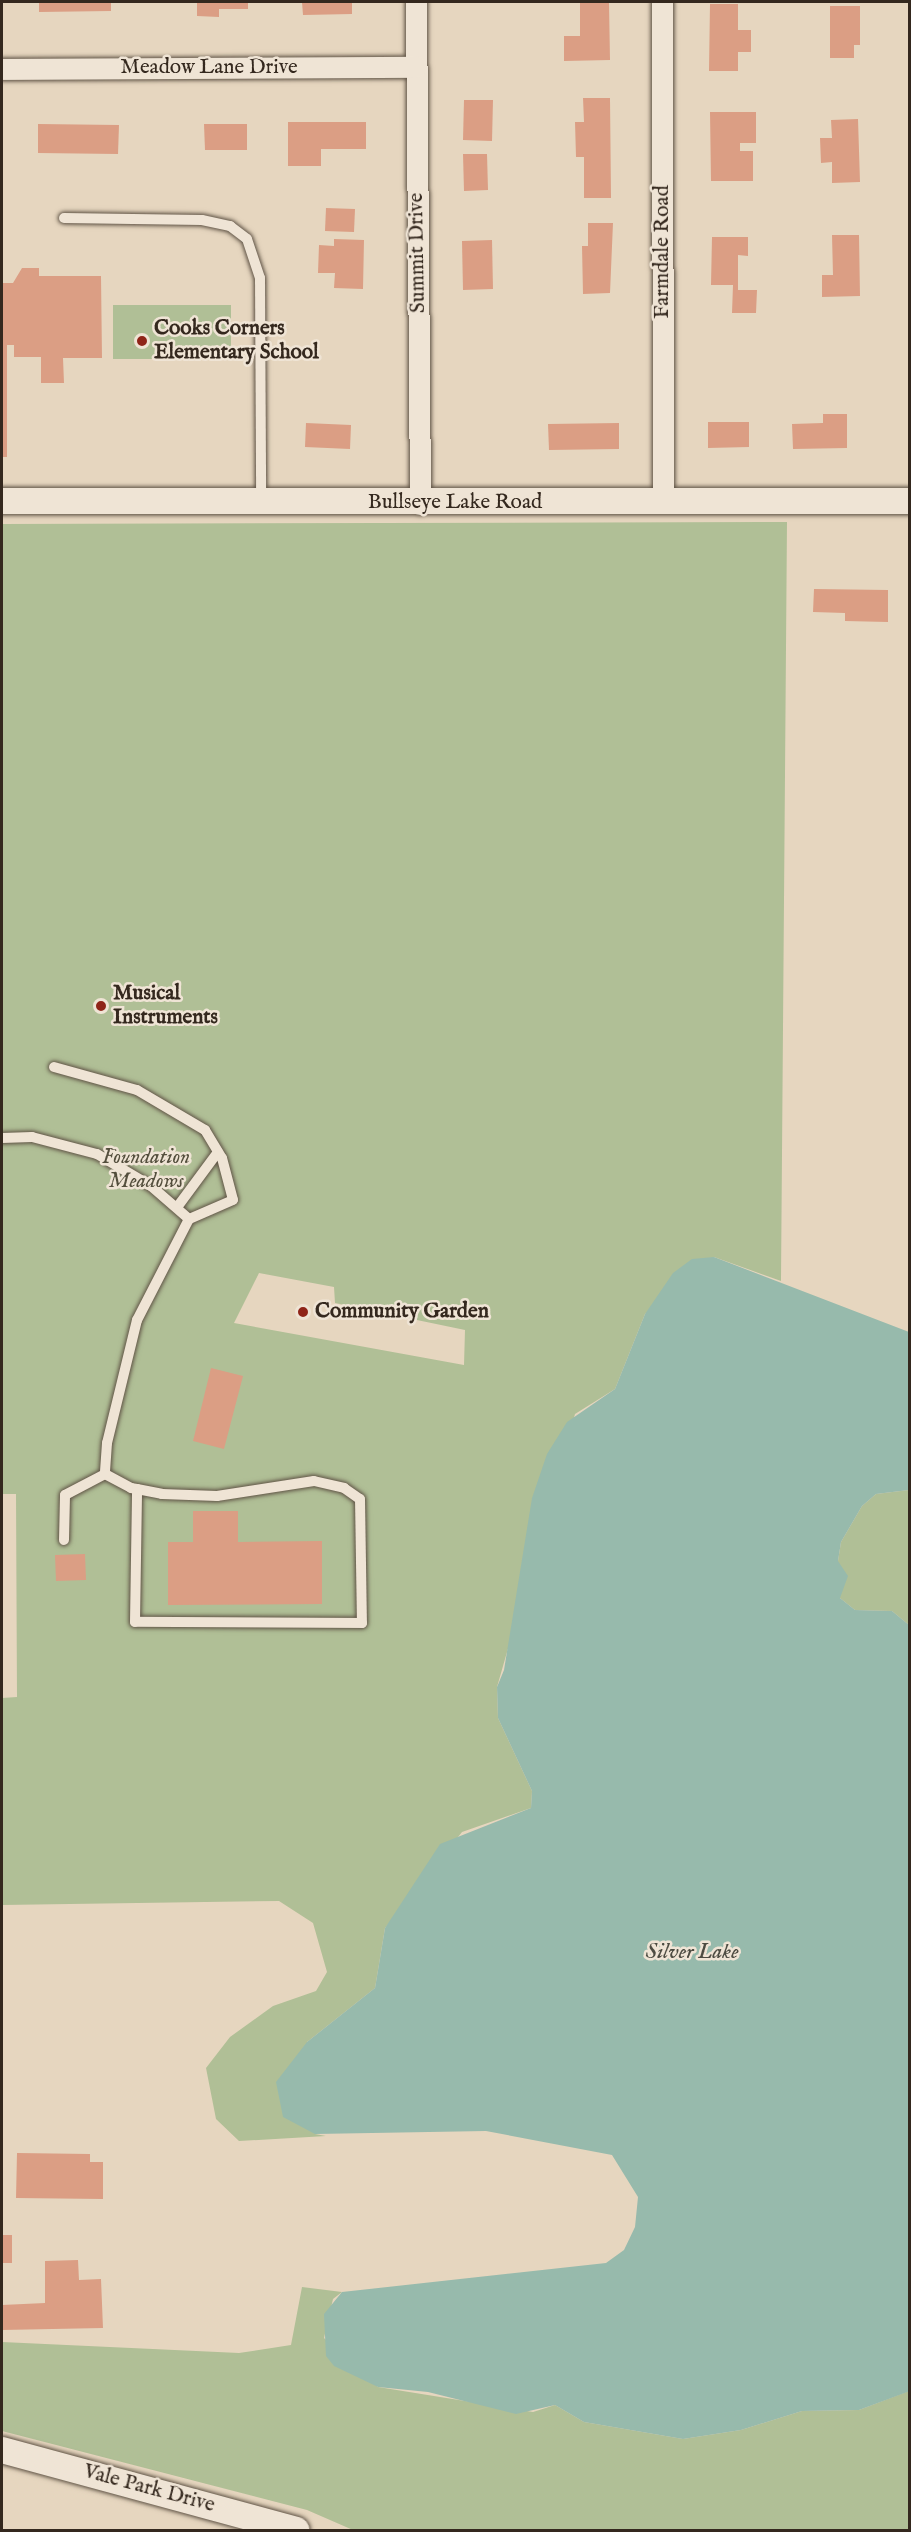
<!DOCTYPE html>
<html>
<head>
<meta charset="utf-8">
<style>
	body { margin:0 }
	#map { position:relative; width:911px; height:2532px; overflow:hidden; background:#e6d6bf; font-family:"IM FELL English",serif }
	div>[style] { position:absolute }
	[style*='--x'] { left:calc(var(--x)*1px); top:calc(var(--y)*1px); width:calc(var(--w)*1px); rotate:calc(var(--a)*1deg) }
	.green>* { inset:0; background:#b0bf96 }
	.water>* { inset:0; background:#97baac }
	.building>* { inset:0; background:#db9e84 }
	.roads { filter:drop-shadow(0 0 2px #605446) drop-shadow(0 0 2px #605446) }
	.service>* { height:10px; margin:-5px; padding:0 5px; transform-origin:5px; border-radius:5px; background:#efe4d5 }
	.minor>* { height:21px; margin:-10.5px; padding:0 10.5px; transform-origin:10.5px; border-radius:10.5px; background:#efe4d5 }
	.tertiary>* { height:26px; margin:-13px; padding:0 13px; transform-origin:13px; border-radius:13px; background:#efe4d5 }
	.dots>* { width:16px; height:16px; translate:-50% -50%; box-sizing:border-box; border:3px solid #efe4d5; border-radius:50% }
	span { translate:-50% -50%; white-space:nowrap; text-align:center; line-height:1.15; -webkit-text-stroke:5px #efe4d5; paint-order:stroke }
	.street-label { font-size:21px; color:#34281e }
	.poi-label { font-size:21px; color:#34281e; font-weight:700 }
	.left { translate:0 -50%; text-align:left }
	.park-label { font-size:21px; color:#534e3c; font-style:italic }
	.water-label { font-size:22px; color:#4d4c42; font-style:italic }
	.frame { position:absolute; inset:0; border:3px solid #34281e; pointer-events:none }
</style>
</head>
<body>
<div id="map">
	<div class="green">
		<div style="clip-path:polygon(113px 305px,231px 305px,231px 359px,113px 359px)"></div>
		<div style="clip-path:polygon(evenodd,787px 522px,781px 1281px,714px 1257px,645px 1314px,615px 1389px,575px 1414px,497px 1687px,498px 1718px,532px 1791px,531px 1808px,462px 1832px,385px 1928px,375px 1988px,307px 2042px,315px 2134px,326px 2136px,239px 2141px,216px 2119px,206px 2068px,230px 2037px,273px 2006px,316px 1991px,327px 1972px,313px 1923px,279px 1901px,2px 1905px,2px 1698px,17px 1697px,16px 1494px,2px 1494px,2px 524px,787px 522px,259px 1273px,334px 1287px,335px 1303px,465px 1330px,464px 1365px,234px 1323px,259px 1273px)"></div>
		<div style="clip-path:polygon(909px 1490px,909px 1625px,892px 1611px,855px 1610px,840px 1598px,838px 1561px,841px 1542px,862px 1506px,876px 1494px)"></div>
		<div style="clip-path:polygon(302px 2287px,342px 2292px,333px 2299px,324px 2338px,378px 2387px,533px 2412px,555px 2405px,584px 2422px,683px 2439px,741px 2430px,802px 2411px,859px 2410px,909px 2391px,909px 2530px,353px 2530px,307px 2510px,2px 2431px,2px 2342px,239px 2353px,291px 2345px)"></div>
	</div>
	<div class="water">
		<div style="clip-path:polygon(714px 1257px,909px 1332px,909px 1490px,876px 1494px,862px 1506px,841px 1542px,838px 1561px,848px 1576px,840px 1598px,855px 1610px,892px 1611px,909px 1625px,910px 2391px,859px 2410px,802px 2411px,741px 2430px,683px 2439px,584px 2422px,555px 2405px,516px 2414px,428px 2392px,378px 2387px,334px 2366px,326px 2356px,324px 2314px,342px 2292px,606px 2263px,624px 2250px,635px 2227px,638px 2197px,612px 2155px,486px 2131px,315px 2134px,283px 2117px,276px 2082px,307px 2042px,375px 1988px,385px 1928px,440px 1844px,531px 1808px,532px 1791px,498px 1718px,497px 1687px,504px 1670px,532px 1498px,547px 1454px,567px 1422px,615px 1389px,645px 1314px,673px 1273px,692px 1259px)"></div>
	</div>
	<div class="building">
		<div style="clip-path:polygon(39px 2px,111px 2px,111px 11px,39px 12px)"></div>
		<div style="clip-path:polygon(197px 2px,248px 2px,248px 9px,219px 9px,219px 17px,197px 16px)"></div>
		<div style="clip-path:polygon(302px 2px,352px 2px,352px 14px,303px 15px)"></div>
		<div style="clip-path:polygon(580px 2px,609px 2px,610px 60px,564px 61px,564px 36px,580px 36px)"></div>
		<div style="clip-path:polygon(710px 4px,738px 4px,738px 30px,751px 30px,751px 52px,738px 52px,738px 71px,709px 71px)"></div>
		<div style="clip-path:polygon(830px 6px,860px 6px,860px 45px,854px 45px,854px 58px,830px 58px)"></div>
		<div style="clip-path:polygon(583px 98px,610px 98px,611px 198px,584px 198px,584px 157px,576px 157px,575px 122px,584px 122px)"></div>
		<div style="clip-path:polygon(464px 100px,493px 100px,492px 141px,463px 140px)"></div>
		<div style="clip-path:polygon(710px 112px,756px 112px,756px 143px,740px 143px,740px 151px,753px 151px,753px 181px,711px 181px)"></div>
		<div style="clip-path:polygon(858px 119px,860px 182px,832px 183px,832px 162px,821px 163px,820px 138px,832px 138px,831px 120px)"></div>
		<div style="clip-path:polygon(288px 122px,366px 122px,366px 149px,321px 149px,321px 166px,288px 166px)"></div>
		<div style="clip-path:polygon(38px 124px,119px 125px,118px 154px,38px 153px)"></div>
		<div style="clip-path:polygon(204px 124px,247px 124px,247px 150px,205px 150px)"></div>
		<div style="clip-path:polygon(463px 154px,487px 154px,488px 190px,464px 191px)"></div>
		<div style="clip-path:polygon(326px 208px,355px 209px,354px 232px,325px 231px)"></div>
		<div style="clip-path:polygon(588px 223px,613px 223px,610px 293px,583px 294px,582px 246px,588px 246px)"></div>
		<div style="clip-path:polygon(832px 235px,859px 235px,860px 296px,822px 297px,822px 275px,833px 275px)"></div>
		<div style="clip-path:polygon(712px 237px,748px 237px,748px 256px,738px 255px,738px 290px,757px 290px,756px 313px,732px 313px,733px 285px,711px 285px)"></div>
		<div style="clip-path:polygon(334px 239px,364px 240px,363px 289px,334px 288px,335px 273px,318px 273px,319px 245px,334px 246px)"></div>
		<div style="clip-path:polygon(492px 240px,493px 289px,463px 290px,462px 241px)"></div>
		<div style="clip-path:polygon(22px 268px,39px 268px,39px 276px,101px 276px,102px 358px,63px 358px,64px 383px,41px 383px,41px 357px,14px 357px,14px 345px,7px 345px,7px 457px,2px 457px,2px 283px,13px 283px)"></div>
		<div style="clip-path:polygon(823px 414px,847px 414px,847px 448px,793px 449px,792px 424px,823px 423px)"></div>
		<div style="clip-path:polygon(708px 422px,749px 422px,749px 447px,708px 448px)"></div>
		<div style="clip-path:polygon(306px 423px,351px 425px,350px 449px,305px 447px)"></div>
		<div style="clip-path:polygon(619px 423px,619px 449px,549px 450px,548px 424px)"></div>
		<div style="clip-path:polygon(814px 589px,888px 590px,888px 622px,845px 621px,845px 613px,813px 612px)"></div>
		<div style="clip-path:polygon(211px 1368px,243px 1376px,224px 1449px,193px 1441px)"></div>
		<div style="clip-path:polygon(193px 1511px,238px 1511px,238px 1542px,322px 1541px,322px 1604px,168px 1605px,168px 1542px,193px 1542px)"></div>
		<div style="clip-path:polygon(85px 1554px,86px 1580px,56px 1581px,55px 1555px)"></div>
		<div style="clip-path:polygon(17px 2153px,90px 2154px,90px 2162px,103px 2162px,103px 2199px,16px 2198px)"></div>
		<div style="clip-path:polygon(2px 2235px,12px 2235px,12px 2263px,2px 2263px)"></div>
		<div style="clip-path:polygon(78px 2260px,79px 2280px,101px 2279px,103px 2328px,2px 2330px,2px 2305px,45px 2303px,45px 2261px)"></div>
	</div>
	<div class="roads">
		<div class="service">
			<div style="--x:64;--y:218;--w:138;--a:0.8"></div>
			<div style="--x:202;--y:220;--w:29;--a:12"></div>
			<div style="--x:230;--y:226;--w:21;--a:37"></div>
			<div style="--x:247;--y:239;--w:41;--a:71.6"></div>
			<div style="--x:260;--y:278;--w:224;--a:89.7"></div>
			<div style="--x:54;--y:1067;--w:86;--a:15.5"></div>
			<div style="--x:137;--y:1090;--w:79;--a:30.5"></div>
			<div style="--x:205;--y:1130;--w:33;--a:59"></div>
			<div style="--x:222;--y:1158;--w:43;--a:75.3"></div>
			<div style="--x:233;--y:1200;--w:48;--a:156.6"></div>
			<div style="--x:2;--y:1138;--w:30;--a:-2"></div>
			<div style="--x:32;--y:1137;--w:67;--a:14.7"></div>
			<div style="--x:97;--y:1154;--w:63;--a:30.7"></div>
			<div style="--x:151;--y:1186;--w:50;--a:41"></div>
			<div style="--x:189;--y:1219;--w:114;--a:117.2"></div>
			<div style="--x:137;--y:1320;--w:127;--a:103.7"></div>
			<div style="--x:107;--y:1443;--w:31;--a:94"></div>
			<div style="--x:105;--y:1474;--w:30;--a:28"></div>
			<div style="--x:131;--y:1488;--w:6;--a:9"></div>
			<div style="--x:137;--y:1489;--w:25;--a:11"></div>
			<div style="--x:162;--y:1494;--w:55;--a:2.1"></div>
			<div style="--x:217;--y:1496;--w:98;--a:-8.8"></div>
			<div style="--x:314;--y:1481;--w:31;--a:13"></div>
			<div style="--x:344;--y:1488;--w:19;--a:35"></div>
			<div style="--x:360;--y:1499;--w:124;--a:89.1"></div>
			<div style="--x:362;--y:1623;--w:227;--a:-179.7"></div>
			<div style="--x:135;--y:1622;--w:133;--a:-89.1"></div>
			<div style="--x:178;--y:1206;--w:67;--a:-53.5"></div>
			<div style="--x:64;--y:1540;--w:45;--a:-88.7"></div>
			<div style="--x:65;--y:1495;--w:45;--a:-27.7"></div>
		</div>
		<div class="minor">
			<div style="--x:416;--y:2;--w:502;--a:89.54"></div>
			<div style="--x:662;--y:2;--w:500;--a:89.89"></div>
			<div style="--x:2;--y:69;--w:414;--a:-0.3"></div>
		</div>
		<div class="tertiary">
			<div style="--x:2;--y:501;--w:908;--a:0"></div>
			<div style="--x:2;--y:2450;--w:305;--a:15.2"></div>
		</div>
	</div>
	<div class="dots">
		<div style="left:142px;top:341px;background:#8f2418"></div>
		<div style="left:101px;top:1006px;background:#8f2418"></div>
		<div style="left:303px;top:1312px;background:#8f2418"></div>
	</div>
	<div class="street-label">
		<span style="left:209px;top:68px">Meadow Lane Drive</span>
		<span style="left:663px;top:252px;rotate:-90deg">Farmdale Road</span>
		<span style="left:418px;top:253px;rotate:-91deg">Summit Drive</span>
		<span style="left:455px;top:503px">Bullseye Lake Road</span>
		<span style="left:149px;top:2489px;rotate:15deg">Vale Park Drive</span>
	</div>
	<div class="poi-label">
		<span class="left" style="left:154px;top:341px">Cooks Corners<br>Elementary School</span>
		<span class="left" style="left:113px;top:1006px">Musical<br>Instruments</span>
		<span class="left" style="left:315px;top:1312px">Community Garden</span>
	</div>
	<div class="park-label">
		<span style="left:146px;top:1170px">Foundation<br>Meadows</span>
	</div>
	<div class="water-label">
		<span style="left:692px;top:1953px">Silver Lake</span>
	</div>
	<div class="frame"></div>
</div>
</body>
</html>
